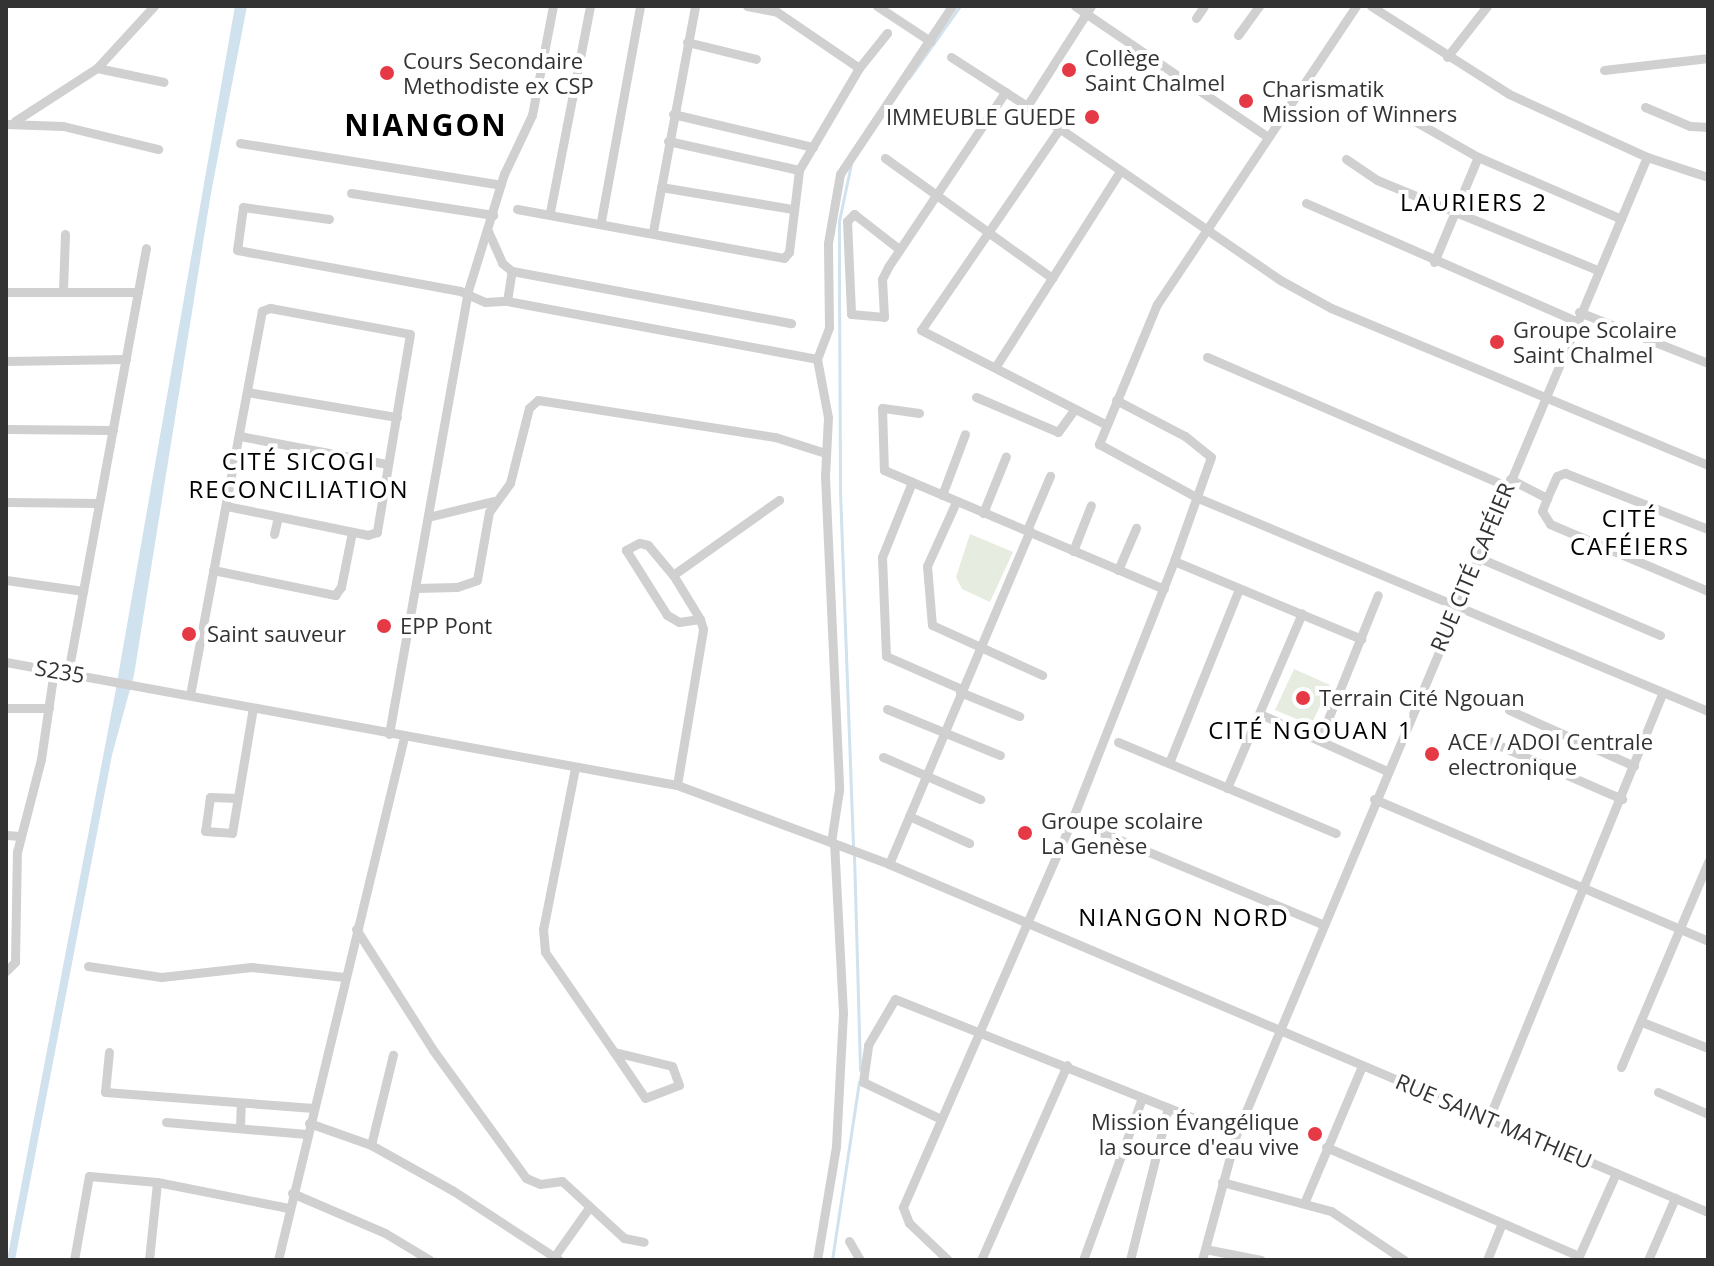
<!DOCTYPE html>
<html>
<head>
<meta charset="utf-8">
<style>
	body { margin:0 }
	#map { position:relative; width:1714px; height:1266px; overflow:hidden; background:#fff; font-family:"Open Sans",sans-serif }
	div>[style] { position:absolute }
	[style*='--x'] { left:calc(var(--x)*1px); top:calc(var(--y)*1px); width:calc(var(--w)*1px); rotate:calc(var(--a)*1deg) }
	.green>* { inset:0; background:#e6ecdf }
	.water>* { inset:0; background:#cfe2ee }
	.stream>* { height:3px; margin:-1.5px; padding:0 1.5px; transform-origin:1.5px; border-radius:1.5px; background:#cfe2ee }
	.minor>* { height:9px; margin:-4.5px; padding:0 4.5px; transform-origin:4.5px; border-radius:4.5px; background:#d0d0d0 }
	.dots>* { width:22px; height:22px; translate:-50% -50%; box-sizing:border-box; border:4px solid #fff; border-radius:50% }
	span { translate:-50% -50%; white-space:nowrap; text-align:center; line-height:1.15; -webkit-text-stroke:8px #fff; paint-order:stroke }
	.poi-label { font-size:22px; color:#333 }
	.left { translate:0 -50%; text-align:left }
	.right { translate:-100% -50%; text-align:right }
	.street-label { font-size:22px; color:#333 }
	.neighbourhood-label { font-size:24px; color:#000; letter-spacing:2px }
	.district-label { font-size:30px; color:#000; font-weight:700; letter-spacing:2px }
	.frame { position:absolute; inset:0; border:8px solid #333; pointer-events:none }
</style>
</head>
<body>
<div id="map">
	<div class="green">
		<div style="clip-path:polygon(970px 534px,1013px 552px,990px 602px,962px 589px,956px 577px)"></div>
		<div style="clip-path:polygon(1294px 669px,1330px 685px,1311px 725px,1275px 710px)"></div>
	</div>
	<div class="water">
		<div style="clip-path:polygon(235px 6px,247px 6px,211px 193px,134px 675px,112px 755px,15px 1260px,7px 1260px,115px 694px)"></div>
	</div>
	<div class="stream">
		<div style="--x:909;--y:78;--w:88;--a:-54.7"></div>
		<div style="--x:851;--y:164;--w:58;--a:101.9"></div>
		<div style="--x:839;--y:221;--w:64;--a:90"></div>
		<div style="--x:839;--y:285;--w:206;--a:89.7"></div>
		<div style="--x:840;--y:491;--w:356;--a:87.9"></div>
		<div style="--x:854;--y:854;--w:216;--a:88.4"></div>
		<div style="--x:832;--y:1260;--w:180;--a:-81.4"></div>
	</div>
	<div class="minor">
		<div style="--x:747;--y:6;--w:31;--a:11"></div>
		<div style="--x:777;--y:12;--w:99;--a:34.3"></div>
		<div style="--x:877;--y:6;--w:64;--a:33.4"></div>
		<div style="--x:1075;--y:6;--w:231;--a:34.2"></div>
		<div style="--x:1091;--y:6;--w:119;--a:122.6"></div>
		<div style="--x:1027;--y:106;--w:309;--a:34.5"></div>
		<div style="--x:1282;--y:281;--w:56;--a:28.9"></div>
		<div style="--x:1331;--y:308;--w:408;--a:22.6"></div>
		<div style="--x:1356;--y:6;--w:358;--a:123.7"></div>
		<div style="--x:1157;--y:304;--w:152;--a:112.5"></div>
		<div style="--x:1099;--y:444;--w:113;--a:28.6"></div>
		<div style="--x:1198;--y:498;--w:553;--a:22.67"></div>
		<div style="--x:1371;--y:6;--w:164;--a:32.5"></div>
		<div style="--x:1509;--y:94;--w:152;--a:24.5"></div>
		<div style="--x:1647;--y:157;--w:64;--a:18.2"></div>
		<div style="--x:1196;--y:18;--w:14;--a:-56"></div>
		<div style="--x:1238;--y:35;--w:36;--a:-54"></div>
		<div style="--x:687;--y:42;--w:71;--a:13.8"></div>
		<div style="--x:951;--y:57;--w:90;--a:32.8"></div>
		<div style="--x:1447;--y:57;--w:65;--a:-51.9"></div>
		<div style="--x:97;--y:68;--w:68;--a:11.8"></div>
		<div style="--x:1604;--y:70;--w:105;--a:-6.6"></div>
		<div style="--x:1645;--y:107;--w:49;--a:22.9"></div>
		<div style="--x:1690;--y:126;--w:18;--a:3"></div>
		<div style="--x:1392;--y:108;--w:99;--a:29.7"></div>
		<div style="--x:1478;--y:157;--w:156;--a:23.4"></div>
		<div style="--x:673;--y:114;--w:144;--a:13.3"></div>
		<div style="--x:15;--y:121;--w:98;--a:-32.9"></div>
		<div style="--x:97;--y:68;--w:84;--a:-47.4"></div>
		<div style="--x:6;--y:124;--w:57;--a:2"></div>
		<div style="--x:63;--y:126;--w:98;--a:13.6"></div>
		<div style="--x:1060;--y:128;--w:245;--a:124.5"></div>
		<div style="--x:921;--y:330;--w:207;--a:27.1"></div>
		<div style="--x:668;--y:141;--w:134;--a:12.5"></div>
		<div style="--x:240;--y:143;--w:264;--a:9.1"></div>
		<div style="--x:885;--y:158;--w:206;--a:35.7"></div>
		<div style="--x:1346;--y:159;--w:37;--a:34"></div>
		<div style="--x:1377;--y:180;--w:239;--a:22.2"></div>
		<div style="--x:661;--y:187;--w:134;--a:9.5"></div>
		<div style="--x:351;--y:193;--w:144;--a:8.8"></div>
		<div style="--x:1306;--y:203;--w:295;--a:23.6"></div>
		<div style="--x:517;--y:209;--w:271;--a:10.4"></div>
		<div style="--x:784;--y:258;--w:8;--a:-50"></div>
		<div style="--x:789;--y:252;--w:83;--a:-83"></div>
		<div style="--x:799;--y:170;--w:118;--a:-59.5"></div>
		<div style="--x:859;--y:68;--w:45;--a:-51.3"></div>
		<div style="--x:550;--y:212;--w:210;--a:-79"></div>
		<div style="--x:329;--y:219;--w:87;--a:-172.1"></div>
		<div style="--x:243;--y:207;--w:43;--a:97.9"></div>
		<div style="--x:237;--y:250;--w:227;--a:10.4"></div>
		<div style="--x:460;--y:291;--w:27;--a:24"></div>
		<div style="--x:485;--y:302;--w:22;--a:-3"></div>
		<div style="--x:507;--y:301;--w:315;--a:10.6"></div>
		<div style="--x:817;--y:359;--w:34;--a:-69"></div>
		<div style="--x:829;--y:327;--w:84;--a:-90.7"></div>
		<div style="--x:828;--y:243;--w:70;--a:-80.1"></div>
		<div style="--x:840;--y:174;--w:202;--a:-56.3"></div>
		<div style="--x:601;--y:221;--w:219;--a:-79.7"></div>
		<div style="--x:488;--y:231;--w:35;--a:66"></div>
		<div style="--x:502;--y:263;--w:13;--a:39"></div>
		<div style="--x:512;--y:271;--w:284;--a:10.6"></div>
		<div style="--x:653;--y:231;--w:229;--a:-79.4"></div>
		<div style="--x:899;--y:249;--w:57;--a:-142.1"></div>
		<div style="--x:854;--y:214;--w:10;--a:135"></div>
		<div style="--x:847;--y:221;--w:93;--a:87.5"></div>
		<div style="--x:851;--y:314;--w:33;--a:5"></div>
		<div style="--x:884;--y:317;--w:38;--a:-93"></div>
		<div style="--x:882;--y:279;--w:13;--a:-63"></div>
		<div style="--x:888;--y:267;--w:211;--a:-56.2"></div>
		<div style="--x:1434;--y:262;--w:114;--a:-67.3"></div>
		<div style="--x:63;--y:291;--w:57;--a:-88"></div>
		<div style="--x:6;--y:292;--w:132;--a:0"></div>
		<div style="--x:507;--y:301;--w:30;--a:-81"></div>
		<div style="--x:1579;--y:312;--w:139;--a:21.6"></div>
		<div style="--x:1207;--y:357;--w:327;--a:23.3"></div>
		<div style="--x:817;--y:359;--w:59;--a:79.3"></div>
		<div style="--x:828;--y:417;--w:59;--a:92.9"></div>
		<div style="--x:825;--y:476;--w:314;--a:87.4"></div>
		<div style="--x:839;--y:790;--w:53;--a:98.7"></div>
		<div style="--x:6;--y:361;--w:120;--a:-1"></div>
		<div style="--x:996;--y:366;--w:231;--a:-57.5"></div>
		<div style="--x:247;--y:392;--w:152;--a:9.5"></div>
		<div style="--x:976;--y:397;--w:89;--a:23.1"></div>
		<div style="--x:1058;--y:432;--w:27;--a:-54"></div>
		<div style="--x:1116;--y:400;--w:78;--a:27.6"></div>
		<div style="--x:1185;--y:436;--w:33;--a:39"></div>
		<div style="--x:1211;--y:457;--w:110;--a:109.6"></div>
		<div style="--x:919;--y:413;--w:37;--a:-172"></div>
		<div style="--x:882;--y:408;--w:62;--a:88.2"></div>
		<div style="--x:884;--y:470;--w:304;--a:23"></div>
		<div style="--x:6;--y:429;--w:107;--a:0.5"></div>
		<div style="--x:240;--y:436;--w:150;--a:10.8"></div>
		<div style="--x:1510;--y:479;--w:42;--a:27.2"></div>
		<div style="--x:1547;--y:498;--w:14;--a:111"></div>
		<div style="--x:1542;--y:511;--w:15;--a:58"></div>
		<div style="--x:1550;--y:524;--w:172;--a:23"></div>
		<div style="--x:912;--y:482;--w:81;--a:111.8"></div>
		<div style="--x:882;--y:557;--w:99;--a:87.7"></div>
		<div style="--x:886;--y:656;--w:82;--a:23.7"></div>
		<div style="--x:942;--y:495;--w:65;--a:-69.3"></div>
		<div style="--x:1547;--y:498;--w:24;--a:-66"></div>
		<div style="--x:1557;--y:476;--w:9;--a:-21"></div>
		<div style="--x:1565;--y:473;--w:154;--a:21.4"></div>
		<div style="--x:6;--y:502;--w:93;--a:0.6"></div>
		<div style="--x:956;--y:502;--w:70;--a:114.4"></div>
		<div style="--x:927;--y:566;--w:59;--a:85.2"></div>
		<div style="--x:932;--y:625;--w:121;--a:24.4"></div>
		<div style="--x:983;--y:513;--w:61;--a:-68"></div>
		<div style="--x:428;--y:517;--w:67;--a:-13.8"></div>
		<div style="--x:1027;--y:530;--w:59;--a:-66.9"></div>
		<div style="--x:274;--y:534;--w:17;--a:-77"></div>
		<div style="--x:1073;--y:551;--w:49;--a:-68.6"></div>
		<div style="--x:1477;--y:557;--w:199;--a:23.1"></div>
		<div style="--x:213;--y:570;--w:125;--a:11.6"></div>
		<div style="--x:335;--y:595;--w:10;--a:-53"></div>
		<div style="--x:341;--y:587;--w:56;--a:-78.7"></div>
		<div style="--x:1118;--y:570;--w:46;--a:-66.8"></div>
		<div style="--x:673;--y:575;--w:130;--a:-35.3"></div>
		<div style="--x:6;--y:580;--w:78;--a:8.1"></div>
		<div style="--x:415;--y:588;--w:42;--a:-1.4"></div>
		<div style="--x:457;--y:587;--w:21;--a:-19"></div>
		<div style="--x:477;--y:580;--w:69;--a:-80"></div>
		<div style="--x:489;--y:512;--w:36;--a:-54"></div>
		<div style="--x:510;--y:483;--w:77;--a:-75.8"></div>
		<div style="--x:529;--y:408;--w:12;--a:-42"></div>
		<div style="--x:538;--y:400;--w:240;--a:8.9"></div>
		<div style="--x:775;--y:437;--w:52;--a:17.7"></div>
		<div style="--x:6;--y:662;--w:682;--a:10.39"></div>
		<div style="--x:677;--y:785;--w:226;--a:20.4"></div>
		<div style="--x:889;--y:864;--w:890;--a:23.02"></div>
		<div style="--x:68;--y:673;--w:432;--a:-79.6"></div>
		<div style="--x:960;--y:692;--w:64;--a:22.1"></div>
		<div style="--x:190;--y:695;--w:391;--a:-79.4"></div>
		<div style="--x:262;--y:311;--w:9;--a:-21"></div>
		<div style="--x:270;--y:308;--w:142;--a:10.5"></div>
		<div style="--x:410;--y:334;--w:201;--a:99.5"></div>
		<div style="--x:377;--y:532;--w:9;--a:162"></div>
		<div style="--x:368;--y:535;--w:144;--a:-168.4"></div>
		<div style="--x:6;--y:708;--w:43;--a:0"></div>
		<div style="--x:887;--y:709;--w:122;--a:22.2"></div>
		<div style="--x:1509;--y:710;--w:137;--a:24.1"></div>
		<div style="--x:1260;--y:714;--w:139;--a:24.2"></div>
		<div style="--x:389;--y:734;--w:447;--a:-79.9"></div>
		<div style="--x:467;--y:294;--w:126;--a:-72.9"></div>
		<div style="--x:504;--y:174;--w:65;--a:-64.6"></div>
		<div style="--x:532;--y:115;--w:111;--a:-79.1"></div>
		<div style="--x:1482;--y:738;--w:153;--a:23.5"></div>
		<div style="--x:1320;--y:739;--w:155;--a:-68.1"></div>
		<div style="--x:1118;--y:742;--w:236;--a:22.7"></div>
		<div style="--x:883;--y:757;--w:106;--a:23.4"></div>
		<div style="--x:1169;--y:763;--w:188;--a:-68.1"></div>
		<div style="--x:575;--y:768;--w:164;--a:101.2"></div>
		<div style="--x:543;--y:929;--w:23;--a:85"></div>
		<div style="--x:545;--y:952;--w:121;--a:55.4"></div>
		<div style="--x:614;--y:1052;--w:55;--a:56"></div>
		<div style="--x:645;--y:1098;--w:36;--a:-21"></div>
		<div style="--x:679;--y:1085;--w:20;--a:-110"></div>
		<div style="--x:672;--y:1066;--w:60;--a:-166.4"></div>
		<div style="--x:677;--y:785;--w:158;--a:-80.5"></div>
		<div style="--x:703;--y:629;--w:10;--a:-107"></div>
		<div style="--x:700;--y:619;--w:52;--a:-121.5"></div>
		<div style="--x:673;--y:575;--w:39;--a:-130"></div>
		<div style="--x:648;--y:545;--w:9;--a:-167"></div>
		<div style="--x:639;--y:543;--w:15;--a:152"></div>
		<div style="--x:626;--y:550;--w:77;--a:57.8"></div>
		<div style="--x:667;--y:615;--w:14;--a:30"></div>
		<div style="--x:679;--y:622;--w:21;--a:-8"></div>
		<div style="--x:1227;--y:788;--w:190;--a:-66.8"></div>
		<div style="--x:237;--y:798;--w:27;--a:-178"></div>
		<div style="--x:210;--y:797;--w:34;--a:98"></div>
		<div style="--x:205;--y:831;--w:27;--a:4"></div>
		<div style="--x:232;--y:833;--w:127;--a:-80.5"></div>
		<div style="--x:1374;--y:799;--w:363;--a:23"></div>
		<div style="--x:909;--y:816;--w:66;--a:24.2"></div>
		<div style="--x:1072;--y:820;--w:278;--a:-68.5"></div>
		<div style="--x:1174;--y:561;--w:203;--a:22.6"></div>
		<div style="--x:6;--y:835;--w:14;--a:4"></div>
		<div style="--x:889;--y:864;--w:362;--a:-67.1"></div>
		<div style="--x:356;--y:929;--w:143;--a:57.5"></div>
		<div style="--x:433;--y:1050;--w:158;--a:54"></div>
		<div style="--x:526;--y:1178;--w:15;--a:23"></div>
		<div style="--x:540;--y:1184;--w:22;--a:-8"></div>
		<div style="--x:562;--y:1181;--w:84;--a:42.6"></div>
		<div style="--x:624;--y:1238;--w:20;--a:11"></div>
		<div style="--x:88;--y:966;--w:74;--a:8.6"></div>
		<div style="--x:161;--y:977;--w:91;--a:-6.3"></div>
		<div style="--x:251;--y:967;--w:94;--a:6.1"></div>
		<div style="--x:6;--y:971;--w:13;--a:-45"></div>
		<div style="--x:15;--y:962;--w:110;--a:-89"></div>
		<div style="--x:17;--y:852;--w:96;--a:-75.5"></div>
		<div style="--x:41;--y:759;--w:90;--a:-81.7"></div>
		<div style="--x:1642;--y:1022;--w:71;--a:21.5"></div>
		<div style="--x:109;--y:1052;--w:40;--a:95.7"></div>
		<div style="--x:105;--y:1092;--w:209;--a:4.4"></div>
		<div style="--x:1621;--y:1067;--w:223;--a:-67"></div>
		<div style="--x:1658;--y:1092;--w:55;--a:23.7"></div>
		<div style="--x:1489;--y:1118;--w:460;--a:-67.8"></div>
		<div style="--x:941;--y:1119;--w:86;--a:-154.6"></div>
		<div style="--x:863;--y:1082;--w:37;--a:-82"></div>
		<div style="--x:868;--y:1045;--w:53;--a:-59.6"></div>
		<div style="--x:895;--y:999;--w:367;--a:21.7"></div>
		<div style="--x:166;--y:1122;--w:141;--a:4.9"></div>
		<div style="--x:309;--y:1123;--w:66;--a:19.5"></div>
		<div style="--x:371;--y:1145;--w:93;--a:29.1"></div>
		<div style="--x:452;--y:1190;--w:128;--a:33.2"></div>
		<div style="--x:240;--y:1127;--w:23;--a:-88"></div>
		<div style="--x:371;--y:1145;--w:93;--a:-76.3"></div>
		<div style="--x:1326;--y:1147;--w:275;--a:23.3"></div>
		<div style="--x:1579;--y:1256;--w:4;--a:117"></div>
		<div style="--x:1222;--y:1182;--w:113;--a:14.9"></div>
		<div style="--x:1331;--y:1211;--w:88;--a:33.9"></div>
		<div style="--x:292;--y:1193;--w:101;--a:23.3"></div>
		<div style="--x:385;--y:1233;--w:52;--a:31"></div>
		<div style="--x:1305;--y:1201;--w:147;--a:-67.1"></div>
		<div style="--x:849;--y:1241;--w:22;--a:60"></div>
		<div style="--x:1205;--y:1249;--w:57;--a:11.1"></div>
		<div style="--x:1579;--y:1256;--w:91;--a:-66"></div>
		<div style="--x:554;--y:1257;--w:59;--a:-54.7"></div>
		<div style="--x:74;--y:1260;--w:85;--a:-79.9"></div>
		<div style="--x:89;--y:1176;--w:68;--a:5"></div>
		<div style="--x:157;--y:1182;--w:134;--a:11.2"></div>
		<div style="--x:149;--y:1260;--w:78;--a:-84.1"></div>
		<div style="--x:278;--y:1260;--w:538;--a:-76.45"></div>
		<div style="--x:817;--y:1260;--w:116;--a:-80.5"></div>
		<div style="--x:836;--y:1146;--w:133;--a:-87"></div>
		<div style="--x:843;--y:1013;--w:170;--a:-93"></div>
		<div style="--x:948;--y:1260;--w:54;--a:-136.5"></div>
		<div style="--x:909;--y:1223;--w:17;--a:-111"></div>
		<div style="--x:903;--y:1207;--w:422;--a:-66.4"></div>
		<div style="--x:1072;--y:820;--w:273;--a:22.6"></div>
		<div style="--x:981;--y:1260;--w:213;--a:-66.2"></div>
		<div style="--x:1083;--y:1260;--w:172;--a:-70"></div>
		<div style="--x:1130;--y:1260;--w:157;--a:-76"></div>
		<div style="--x:1202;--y:1260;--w:130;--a:-74.8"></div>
		<div style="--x:1236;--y:1135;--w:1061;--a:-67.21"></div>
		<div style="--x:1487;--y:1260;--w:38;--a:-68"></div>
		<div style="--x:1648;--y:1260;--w:68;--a:-66.5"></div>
	</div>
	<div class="dots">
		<div style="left:1069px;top:70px;background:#e63946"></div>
		<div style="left:387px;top:73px;background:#e63946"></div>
		<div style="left:1246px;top:101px;background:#e63946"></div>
		<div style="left:1092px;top:117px;background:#e63946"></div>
		<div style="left:1497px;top:342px;background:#e63946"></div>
		<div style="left:384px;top:626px;background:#e63946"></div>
		<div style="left:189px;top:634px;background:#e63946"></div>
		<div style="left:1303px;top:698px;background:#e63946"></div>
		<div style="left:1432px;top:754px;background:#e63946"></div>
		<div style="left:1025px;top:833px;background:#e63946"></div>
		<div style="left:1315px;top:1134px;background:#e63946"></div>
	</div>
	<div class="poi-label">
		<span class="left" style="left:1085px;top:70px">Collège<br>Saint Chalmel</span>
		<span class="left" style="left:403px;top:73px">Cours Secondaire<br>Methodiste ex CSP</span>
		<span class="left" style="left:1262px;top:101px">Charismatik<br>Mission of Winners</span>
		<span class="right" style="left:1076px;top:117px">IMMEUBLE GUEDE</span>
		<span class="left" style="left:1513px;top:342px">Groupe Scolaire<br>Saint Chalmel</span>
		<span class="left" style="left:400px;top:626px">EPP Pont</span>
		<span class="left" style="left:207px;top:634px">Saint sauveur</span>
		<span class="left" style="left:1319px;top:698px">Terrain Cité Ngouan</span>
		<span class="left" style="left:1448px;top:754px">ACE / ADOI Centrale<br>electronique</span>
		<span class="left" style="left:1041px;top:833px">Groupe scolaire<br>La Genèse</span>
		<span class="right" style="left:1299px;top:1134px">Mission Évangélique<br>la source d'eau vive</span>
	</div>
	<div class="street-label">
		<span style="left:1472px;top:567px;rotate:-67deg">RUE CITÉ CAFÉIER</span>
		<span style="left:60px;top:671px;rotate:10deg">S235</span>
		<span style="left:1494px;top:1121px;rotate:23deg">RUE SAINT MATHIEU</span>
	</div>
	<div class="neighbourhood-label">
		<span style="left:1474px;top:202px">LAURIERS 2</span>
		<span style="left:299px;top:475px">CITÉ SICOGI<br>RECONCILIATION</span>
		<span style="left:1630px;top:532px">CITÉ<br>CAFÉIERS</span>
		<span style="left:1311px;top:730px">CITÉ NGOUAN 1</span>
		<span style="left:1184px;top:917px">NIANGON NORD</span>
	</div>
	<div class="district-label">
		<span style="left:426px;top:125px">NIANGON</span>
	</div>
	<div class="frame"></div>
</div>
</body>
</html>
